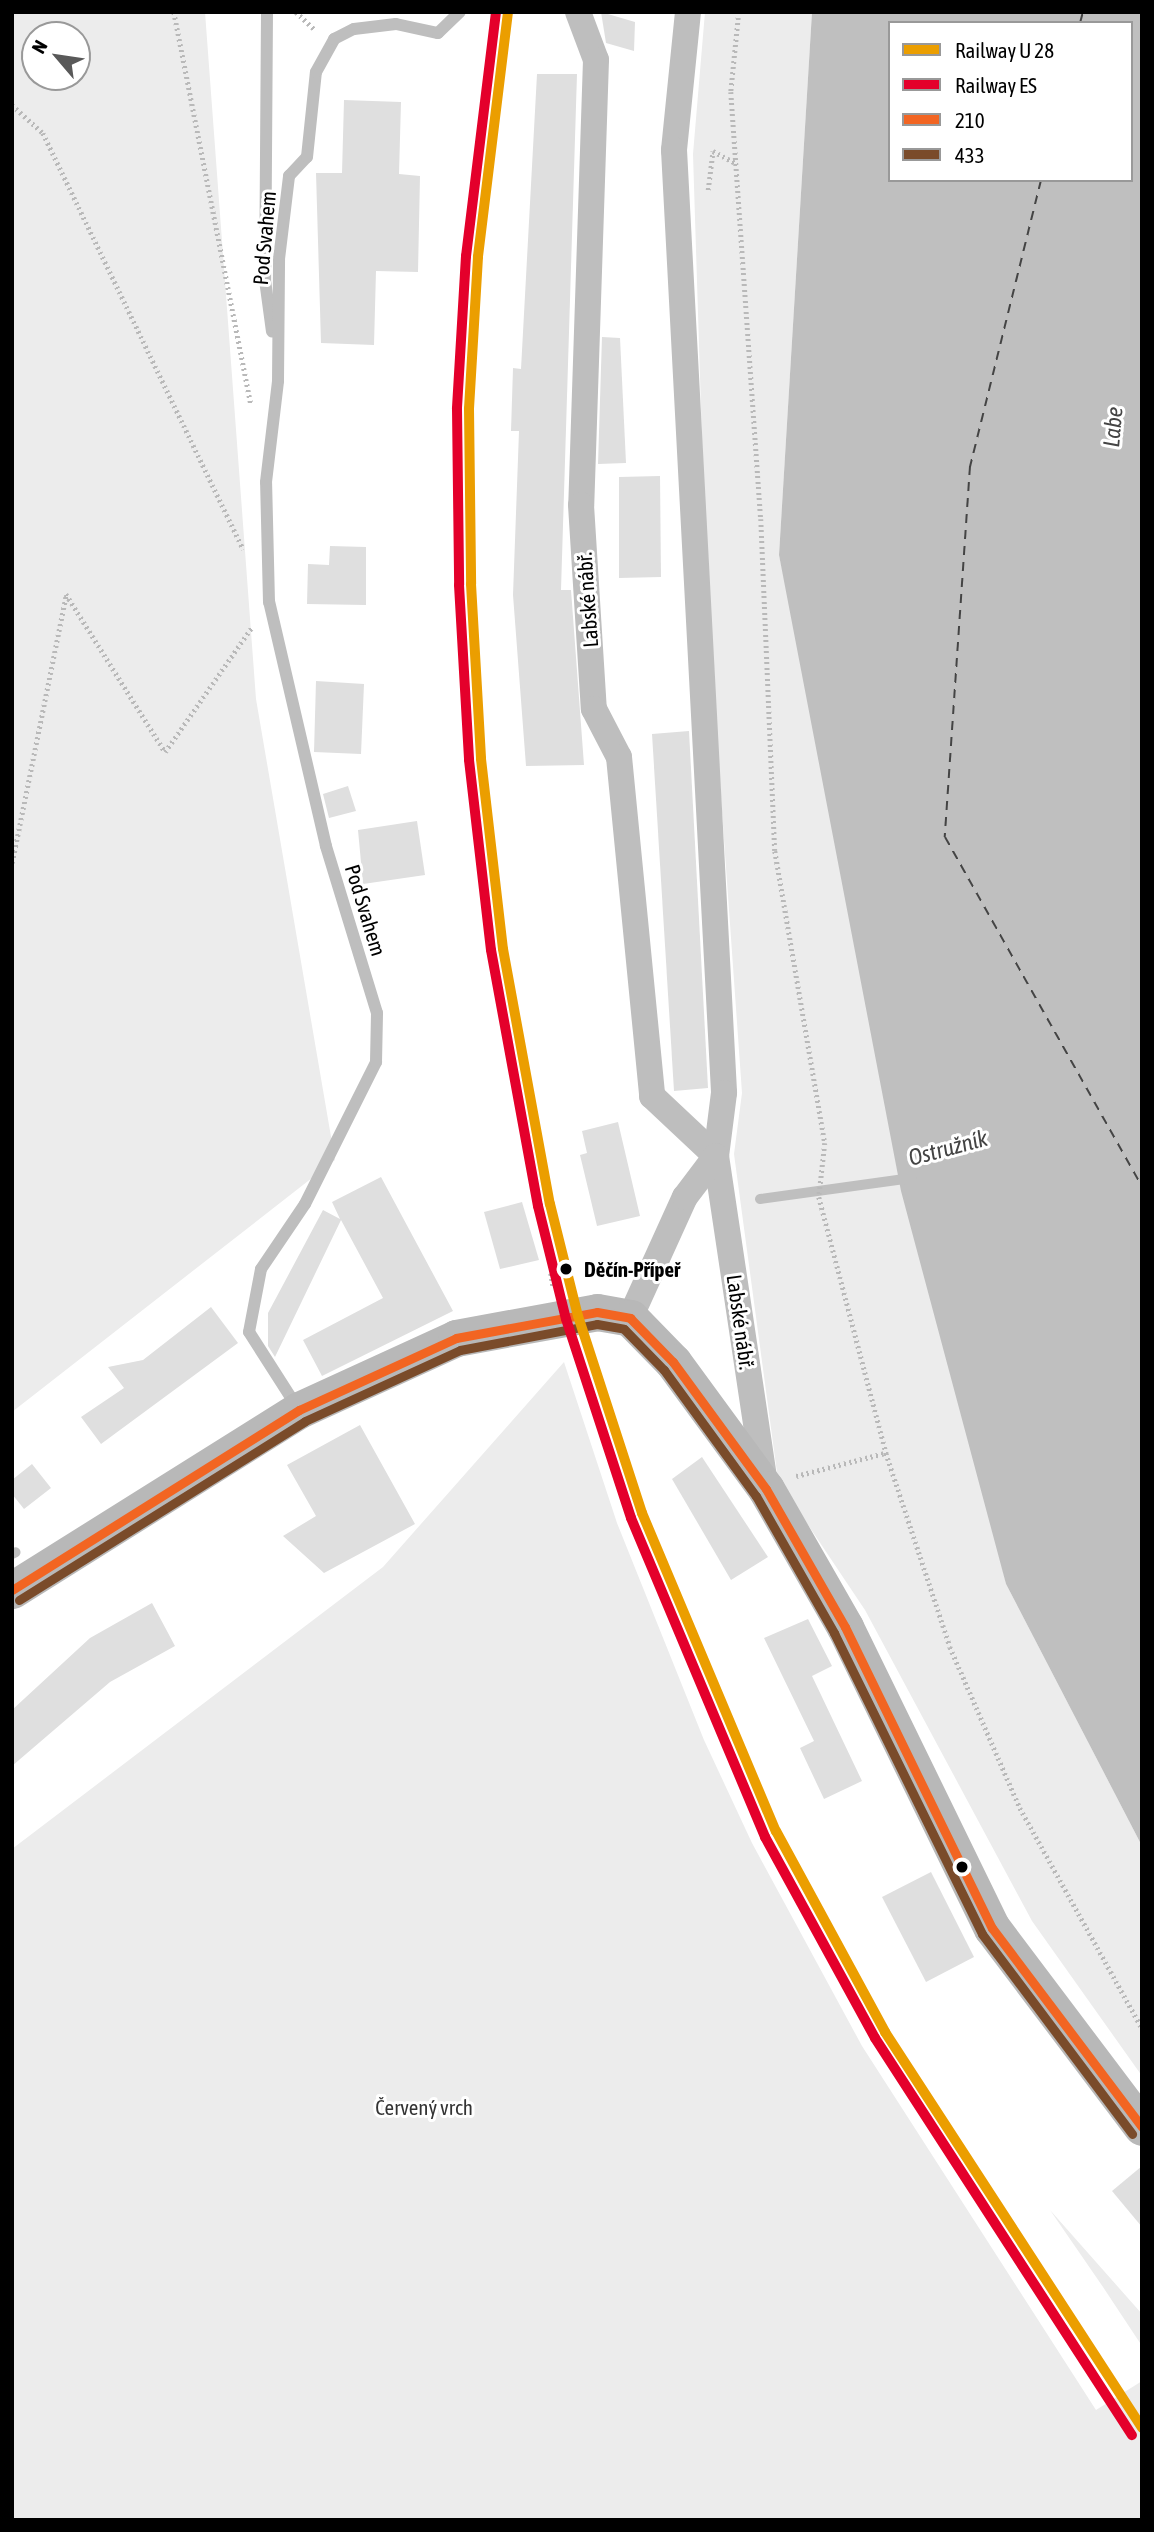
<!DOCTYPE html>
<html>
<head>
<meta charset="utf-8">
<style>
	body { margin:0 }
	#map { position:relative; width:1154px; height:2532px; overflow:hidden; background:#fff; font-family:"Asap Condensed",sans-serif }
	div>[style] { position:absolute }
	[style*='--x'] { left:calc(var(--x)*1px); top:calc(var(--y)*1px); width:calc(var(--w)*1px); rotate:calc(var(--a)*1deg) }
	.green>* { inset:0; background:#ececec }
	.water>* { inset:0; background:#bfbfbf }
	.stream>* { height:10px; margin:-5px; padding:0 5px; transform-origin:5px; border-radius:5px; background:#bfbfbf }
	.ferry>* { height:2px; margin-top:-1px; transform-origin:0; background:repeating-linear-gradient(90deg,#444 0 9px,transparent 0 16px) }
	.building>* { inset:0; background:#dfdfdf }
	.path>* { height:4.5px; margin-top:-2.25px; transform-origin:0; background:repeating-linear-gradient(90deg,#b9b9b9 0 2px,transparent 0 5.5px) }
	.lane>* { height:12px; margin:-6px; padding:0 6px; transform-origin:6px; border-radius:6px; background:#bebebe }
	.street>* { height:26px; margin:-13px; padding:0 13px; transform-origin:13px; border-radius:13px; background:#bebebe }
	.secondary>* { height:37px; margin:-18.5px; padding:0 18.5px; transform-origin:18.5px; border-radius:18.5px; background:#b8b8b8 }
	.bus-1>* { height:9px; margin:-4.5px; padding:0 4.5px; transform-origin:4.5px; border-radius:4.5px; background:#f26522 }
	.bus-2>* { height:9px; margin:-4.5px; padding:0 4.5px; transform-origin:4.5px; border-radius:4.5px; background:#7a4b2a }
	.rail-1>* { height:10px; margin:-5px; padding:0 5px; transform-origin:5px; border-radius:5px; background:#eb9e00 }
	.rail-2>* { height:10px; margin:-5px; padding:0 5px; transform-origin:5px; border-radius:5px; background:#e4002b }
	.dots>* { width:19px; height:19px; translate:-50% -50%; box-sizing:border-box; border:4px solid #fff; border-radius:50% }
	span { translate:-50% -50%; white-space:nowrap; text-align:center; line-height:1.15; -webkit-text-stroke:6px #fff; paint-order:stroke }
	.street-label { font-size:21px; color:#000 }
	.stop-label { font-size:21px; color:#000; font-weight:700 }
	.left { translate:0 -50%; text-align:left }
	.park-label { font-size:21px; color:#333 }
	.water-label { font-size:23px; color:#444; font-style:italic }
	.frame { position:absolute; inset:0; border:14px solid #000; pointer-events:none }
	.legend { position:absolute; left:888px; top:21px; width:245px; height:161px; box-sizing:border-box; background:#fff; border:2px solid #999; margin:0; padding:9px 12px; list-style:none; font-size:21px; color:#000 }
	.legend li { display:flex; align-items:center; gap:14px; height:35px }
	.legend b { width:35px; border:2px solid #999 }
	.north { position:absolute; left:21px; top:21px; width:70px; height:70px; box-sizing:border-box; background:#fff; border:2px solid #999; border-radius:50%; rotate:299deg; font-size:19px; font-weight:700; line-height:28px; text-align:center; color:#000 }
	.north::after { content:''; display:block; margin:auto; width:24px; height:32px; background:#595959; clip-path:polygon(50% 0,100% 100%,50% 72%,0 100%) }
</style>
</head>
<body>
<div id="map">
	<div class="green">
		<div style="clip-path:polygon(evenodd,12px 12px,205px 12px,256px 699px,335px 1160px,12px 1412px,12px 12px,35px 35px,77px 35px,77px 77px,35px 77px,35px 35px)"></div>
		<div style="clip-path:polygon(705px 12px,812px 12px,779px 555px,1006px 1584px,1142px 1846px,1142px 2076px,1032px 1921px,865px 1610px,778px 1480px,734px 1154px,742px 1093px,707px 600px,693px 154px)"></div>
		<div style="clip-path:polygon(564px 1362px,617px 1523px,704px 1740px,752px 1843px,862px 2046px,1096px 2410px,1142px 2381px,1142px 2520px,12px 2520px,12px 1849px,383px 1567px)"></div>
		<div style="clip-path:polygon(1050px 2210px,1142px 2314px,1142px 2346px,1103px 2287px)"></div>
	</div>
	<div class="water">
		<div style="clip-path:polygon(evenodd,812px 12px,1142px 12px,1142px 1846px,1006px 1584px,901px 1191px,779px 555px,812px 12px,890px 23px,1131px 23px,1131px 180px,890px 180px,890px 23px)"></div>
	</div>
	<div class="stream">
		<div style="--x:760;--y:1199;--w:153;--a:-7.9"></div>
		<div style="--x:12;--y:1554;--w:4;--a:-27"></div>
	</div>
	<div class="ferry">
		<div style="--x:1080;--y:23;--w:11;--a:-75"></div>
		<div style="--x:1041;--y:180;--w:295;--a:103.9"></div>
		<div style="--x:970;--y:466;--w:372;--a:93.9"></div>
		<div style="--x:945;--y:837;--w:401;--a:60.6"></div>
	</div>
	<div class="building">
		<div style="clip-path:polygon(601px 12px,635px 22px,634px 51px,606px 43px)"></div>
		<div style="clip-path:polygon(537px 74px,577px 74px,561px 590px,571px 590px,584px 765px,526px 766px,513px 595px,519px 431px,511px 431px,513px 368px,521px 369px)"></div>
		<div style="clip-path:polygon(344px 100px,401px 102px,399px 174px,420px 176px,418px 272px,376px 271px,374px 345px,321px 343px,316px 173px,342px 173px)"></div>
		<div style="clip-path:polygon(602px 337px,620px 338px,626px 463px,598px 464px)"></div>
		<div style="clip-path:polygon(660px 476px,661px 577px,619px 578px,619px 477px)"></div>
		<div style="clip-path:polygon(330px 546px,366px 547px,366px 605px,307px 604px,308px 564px,329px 565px)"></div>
		<div style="clip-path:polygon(316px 681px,364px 684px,361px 754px,314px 752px)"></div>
		<div style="clip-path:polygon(689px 731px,708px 1088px,674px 1091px,652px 734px)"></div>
		<div style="clip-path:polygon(348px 786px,356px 811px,329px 818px,323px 794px)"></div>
		<div style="clip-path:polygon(417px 821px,425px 875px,363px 884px,358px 830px)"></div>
		<div style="clip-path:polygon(618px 1122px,640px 1216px,597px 1226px,580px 1155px,587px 1153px,582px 1131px)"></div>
		<div style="clip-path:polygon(381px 1177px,453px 1311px,322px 1376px,303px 1340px,383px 1298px,341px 1220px,275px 1357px,268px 1346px,268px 1313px,323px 1210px,340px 1219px,332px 1202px)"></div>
		<div style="clip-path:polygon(522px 1202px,539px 1260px,500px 1269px,484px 1212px)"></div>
		<div style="clip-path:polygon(211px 1307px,238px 1343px,101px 1444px,81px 1417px,124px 1388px,108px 1367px,143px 1360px)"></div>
		<div style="clip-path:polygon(360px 1425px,415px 1524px,324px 1573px,283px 1536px,316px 1516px,287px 1465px)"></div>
		<div style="clip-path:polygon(702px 1457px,768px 1557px,731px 1580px,672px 1479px)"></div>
		<div style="clip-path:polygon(32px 1464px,51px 1488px,24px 1509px,12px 1494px,12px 1480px)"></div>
		<div style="clip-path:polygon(152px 1603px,175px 1646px,110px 1682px,12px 1766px,12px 1710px,90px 1638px)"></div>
		<div style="clip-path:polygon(808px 1619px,832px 1666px,812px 1676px,862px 1781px,824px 1799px,800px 1748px,814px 1741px,764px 1638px)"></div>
		<div style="clip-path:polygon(931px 1872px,974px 1957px,926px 1982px,882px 1897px)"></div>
		<div style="clip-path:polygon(1142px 2166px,1142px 2227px,1112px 2191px)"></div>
	</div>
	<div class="path">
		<div style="--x:174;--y:12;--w:400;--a:78.9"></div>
		<div style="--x:296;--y:12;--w:25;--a:43"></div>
		<div style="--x:739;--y:12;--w:80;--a:95.7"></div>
		<div style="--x:731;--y:92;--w:428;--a:86"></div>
		<div style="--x:761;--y:519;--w:332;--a:87.6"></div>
		<div style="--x:775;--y:851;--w:296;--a:80.3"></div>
		<div style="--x:825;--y:1143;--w:54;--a:96.3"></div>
		<div style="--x:819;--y:1197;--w:265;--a:75.3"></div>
		<div style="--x:886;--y:1453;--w:204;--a:71.7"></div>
		<div style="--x:950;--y:1647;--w:176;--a:66.5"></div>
		<div style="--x:1020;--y:1808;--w:252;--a:61"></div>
		<div style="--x:12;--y:105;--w:42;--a:42.1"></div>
		<div style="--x:43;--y:133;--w:462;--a:64.3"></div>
		<div style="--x:708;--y:190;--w:39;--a:-83"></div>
		<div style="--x:713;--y:151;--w:26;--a:28"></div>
		<div style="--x:12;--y:863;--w:274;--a:-78.6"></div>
		<div style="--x:66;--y:594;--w:186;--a:57.9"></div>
		<div style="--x:165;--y:752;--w:152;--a:-55.2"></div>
		<div style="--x:551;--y:1273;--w:13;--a:81"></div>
		<div style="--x:796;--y:1476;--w:92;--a:-14.5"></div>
	</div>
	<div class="lane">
		<div style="--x:267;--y:12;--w:268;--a:90.4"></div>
		<div style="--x:265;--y:280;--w:52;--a:82.3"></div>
		<div style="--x:297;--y:1407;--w:89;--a:-122.6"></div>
		<div style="--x:249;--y:1332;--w:64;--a:-79.2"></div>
		<div style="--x:261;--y:1269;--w:78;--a:-55.9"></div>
		<div style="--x:305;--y:1204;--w:159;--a:-63.4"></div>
		<div style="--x:376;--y:1062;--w:49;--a:-88.8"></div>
		<div style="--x:377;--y:1013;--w:175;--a:-107"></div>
		<div style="--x:326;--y:846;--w:251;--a:-103.1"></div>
		<div style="--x:269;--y:602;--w:120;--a:-91.4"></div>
		<div style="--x:266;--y:482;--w:102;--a:-83.2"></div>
		<div style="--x:278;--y:381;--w:122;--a:-89.5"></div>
		<div style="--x:279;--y:259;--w:84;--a:-83.1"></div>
		<div style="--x:289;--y:176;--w:26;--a:-47"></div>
		<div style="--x:307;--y:157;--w:85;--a:-84"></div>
		<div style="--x:316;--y:72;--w:38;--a:-61"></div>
		<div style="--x:334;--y:39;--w:22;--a:-27"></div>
		<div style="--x:354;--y:29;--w:42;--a:-6.8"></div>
		<div style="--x:396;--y:24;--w:43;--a:12.1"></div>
		<div style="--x:438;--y:33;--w:30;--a:-44"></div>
	</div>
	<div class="street">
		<div style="--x:578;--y:12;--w:51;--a:69.4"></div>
		<div style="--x:596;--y:60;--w:445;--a:91.9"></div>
		<div style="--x:581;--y:505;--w:204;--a:86.4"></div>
		<div style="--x:594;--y:709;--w:54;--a:62.5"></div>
		<div style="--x:619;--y:757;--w:341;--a:84.4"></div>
		<div style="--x:652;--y:1096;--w:88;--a:43.2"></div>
		<div style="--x:688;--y:12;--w:139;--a:95.8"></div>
		<div style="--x:674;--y:150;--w:944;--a:86.96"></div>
		<div style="--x:724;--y:1093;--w:64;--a:97.2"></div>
		<div style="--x:716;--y:1156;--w:333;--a:81.5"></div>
		<div style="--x:630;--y:1318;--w:133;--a:-65.6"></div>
		<div style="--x:685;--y:1197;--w:51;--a:-52.9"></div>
	</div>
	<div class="secondary">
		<div style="--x:12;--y:1590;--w:339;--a:-32.1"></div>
		<div style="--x:299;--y:1410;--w:173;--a:-24.6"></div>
		<div style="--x:456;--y:1338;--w:143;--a:-10.4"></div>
		<div style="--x:597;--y:1312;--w:34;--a:10"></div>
		<div style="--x:630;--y:1318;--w:62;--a:45.7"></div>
		<div style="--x:673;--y:1362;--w:157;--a:53.8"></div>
		<div style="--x:766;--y:1489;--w:159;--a:60.2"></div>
		<div style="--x:845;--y:1627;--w:335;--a:64"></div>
		<div style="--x:992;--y:1928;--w:249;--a:53"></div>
	</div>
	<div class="bus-1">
		<div style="--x:12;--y:1590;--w:339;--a:-32.1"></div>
		<div style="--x:299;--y:1410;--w:173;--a:-24.6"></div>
		<div style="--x:456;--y:1338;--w:143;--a:-10.4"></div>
		<div style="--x:597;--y:1312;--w:34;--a:10"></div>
		<div style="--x:630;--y:1318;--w:62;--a:45.7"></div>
		<div style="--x:673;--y:1362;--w:157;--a:53.8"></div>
		<div style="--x:766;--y:1489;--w:159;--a:60.2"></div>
		<div style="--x:845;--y:1627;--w:335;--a:64"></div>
		<div style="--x:992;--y:1928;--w:249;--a:53"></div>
	</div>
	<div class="bus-2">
		<div style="--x:19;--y:1600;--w:337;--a:-32"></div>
		<div style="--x:305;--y:1421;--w:170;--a:-24.6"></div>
		<div style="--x:460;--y:1350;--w:139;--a:-10.7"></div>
		<div style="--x:597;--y:1324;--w:27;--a:10"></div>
		<div style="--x:624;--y:1329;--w:57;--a:45.7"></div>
		<div style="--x:664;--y:1370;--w:156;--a:53.9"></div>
		<div style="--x:756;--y:1496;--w:158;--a:60.3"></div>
		<div style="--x:834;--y:1633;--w:335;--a:63.8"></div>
		<div style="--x:982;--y:1934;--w:250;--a:53.1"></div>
	</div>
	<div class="rail-1">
		<div style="--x:508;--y:12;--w:247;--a:97"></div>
		<div style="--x:478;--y:257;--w:152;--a:93.4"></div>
		<div style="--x:469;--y:409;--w:175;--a:89.3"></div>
		<div style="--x:471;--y:584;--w:175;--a:86.7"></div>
		<div style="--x:481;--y:759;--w:191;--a:83.4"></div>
		<div style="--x:503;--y:949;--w:259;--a:79.6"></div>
		<div style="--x:550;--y:1204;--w:115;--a:76"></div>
		<div style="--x:578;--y:1316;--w:207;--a:72"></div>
		<div style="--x:642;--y:1513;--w:345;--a:67.2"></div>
		<div style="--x:776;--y:1831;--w:229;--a:61.5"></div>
		<div style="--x:885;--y:2032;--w:472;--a:57"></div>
	</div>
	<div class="rail-2">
		<div style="--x:496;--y:12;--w:246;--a:97"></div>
		<div style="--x:466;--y:256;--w:153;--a:93.4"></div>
		<div style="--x:457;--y:409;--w:176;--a:89.3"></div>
		<div style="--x:459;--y:585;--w:175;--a:86.7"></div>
		<div style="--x:469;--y:760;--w:191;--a:83.4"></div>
		<div style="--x:491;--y:950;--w:260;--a:79.6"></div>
		<div style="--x:538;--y:1206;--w:116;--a:76.1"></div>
		<div style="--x:566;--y:1319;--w:209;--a:71.9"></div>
		<div style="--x:631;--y:1518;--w:346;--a:67.2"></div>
		<div style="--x:765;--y:1837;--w:229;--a:61.3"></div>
		<div style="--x:875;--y:2038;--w:473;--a:57.1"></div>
	</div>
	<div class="dots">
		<div style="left:566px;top:1269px;background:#000"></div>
		<div style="left:962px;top:1867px;background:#000"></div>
	</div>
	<div class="street-label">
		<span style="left:264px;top:238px;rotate:-85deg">Pod Svahem</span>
		<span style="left:587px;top:600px;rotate:-94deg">Labské nábř.</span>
		<span style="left:366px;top:910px;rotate:73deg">Pod Svahem</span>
		<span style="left:741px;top:1322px;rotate:82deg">Labské nábř.</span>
	</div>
	<div class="stop-label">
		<span class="left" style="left:584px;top:1269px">Děčín-Přípeř</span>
	</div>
	<div class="park-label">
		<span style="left:424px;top:2107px">Červený vrch</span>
	</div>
	<div class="water-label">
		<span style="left:1113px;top:427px;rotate:-85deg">Labe</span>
		<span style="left:948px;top:1148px;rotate:-15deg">Ostružník</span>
	</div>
	<div class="frame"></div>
	<ul class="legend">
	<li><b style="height:9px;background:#eb9e00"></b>Railway U 28</li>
	<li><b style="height:9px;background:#e4002b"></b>Railway ES</li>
	<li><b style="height:9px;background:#f26522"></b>210</li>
	<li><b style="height:9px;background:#7a4b2a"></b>433</li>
	</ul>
	<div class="north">N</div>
</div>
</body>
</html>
